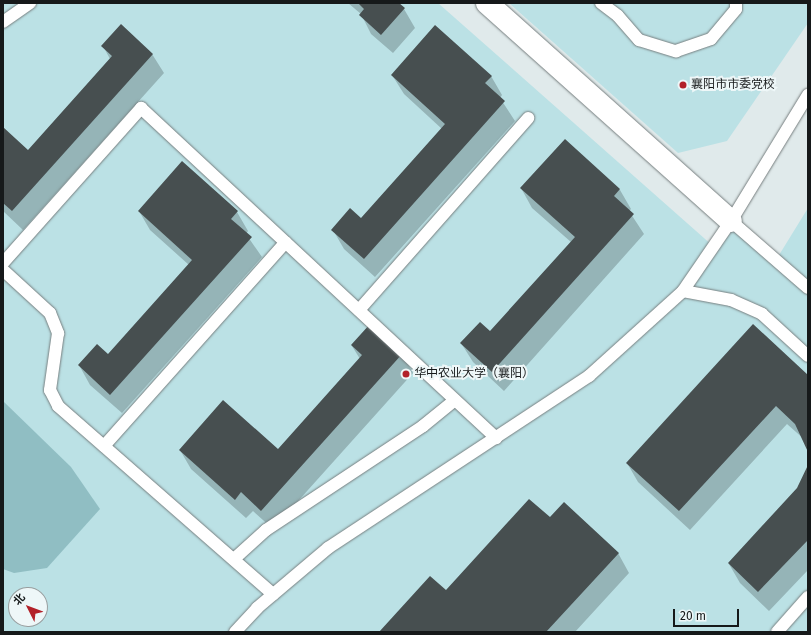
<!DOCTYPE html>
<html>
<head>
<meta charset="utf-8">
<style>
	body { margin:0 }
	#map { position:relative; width:811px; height:635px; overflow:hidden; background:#e0eaeb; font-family:"Fira Sans","Noto Sans SC",sans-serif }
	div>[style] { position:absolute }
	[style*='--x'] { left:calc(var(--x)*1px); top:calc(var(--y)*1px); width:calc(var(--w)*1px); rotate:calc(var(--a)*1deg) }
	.green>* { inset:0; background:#bbe1e5 }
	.water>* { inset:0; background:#90bec3 }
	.shadow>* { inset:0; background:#0003 }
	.building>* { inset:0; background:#474f50 }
	.roads { filter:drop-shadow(0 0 1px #767e7f) drop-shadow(0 0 1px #767e7f) }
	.service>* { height:12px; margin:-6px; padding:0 6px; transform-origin:6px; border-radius:6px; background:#fff }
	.minor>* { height:22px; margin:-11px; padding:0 11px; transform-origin:11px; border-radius:11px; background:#fff }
	.dots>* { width:11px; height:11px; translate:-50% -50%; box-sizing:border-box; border:2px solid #eef7f8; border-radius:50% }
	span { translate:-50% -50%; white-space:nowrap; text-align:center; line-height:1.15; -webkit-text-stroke:4px #eef7f8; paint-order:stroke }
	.poi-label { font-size:12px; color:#16191a }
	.left { translate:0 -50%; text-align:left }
	.frame { position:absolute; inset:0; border:4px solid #16191a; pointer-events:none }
	.north { position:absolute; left:8px; top:587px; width:40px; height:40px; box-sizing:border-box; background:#eef7f8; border:1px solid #989e9f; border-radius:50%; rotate:312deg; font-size:11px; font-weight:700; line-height:16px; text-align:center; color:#16191a }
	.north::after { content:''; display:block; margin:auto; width:14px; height:18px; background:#b22129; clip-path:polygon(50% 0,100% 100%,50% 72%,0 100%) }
	.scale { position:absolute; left:673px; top:609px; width:66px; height:18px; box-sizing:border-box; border:2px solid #16191a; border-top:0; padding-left:5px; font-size:12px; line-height:14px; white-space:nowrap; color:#16191a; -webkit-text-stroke:3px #eef7f8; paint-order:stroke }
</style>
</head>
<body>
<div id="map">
	<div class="green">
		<div style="clip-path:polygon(evenodd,3px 3px,438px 3px,713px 246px,731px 221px,776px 260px,808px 208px,808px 632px,3px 632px,3px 3px,16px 595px,40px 595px,40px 619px,16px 619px,16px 595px)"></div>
		<div style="clip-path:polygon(509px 3px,808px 3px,808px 23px,727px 141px,678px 153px)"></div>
	</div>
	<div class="water">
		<div style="clip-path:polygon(3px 401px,71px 467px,100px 509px,47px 568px,14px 573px,3px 569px)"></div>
	</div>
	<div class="shadow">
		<div style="clip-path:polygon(348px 3px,397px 3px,404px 9px,415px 28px,393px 53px,371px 34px,361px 14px)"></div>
		<div style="clip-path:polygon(103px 46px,152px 54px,164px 73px,23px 230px,3px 211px,3px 128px,28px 151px,110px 59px)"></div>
		<div style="clip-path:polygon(392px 75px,491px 76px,502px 95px,500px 98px,515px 121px,375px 277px,344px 249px,333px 230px,361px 219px,442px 129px,404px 94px)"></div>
		<div style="clip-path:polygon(565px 140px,620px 190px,631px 209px,629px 211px,644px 234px,504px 391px,473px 362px,461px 343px,490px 333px,571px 242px,532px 208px,521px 188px)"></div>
		<div style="clip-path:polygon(182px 163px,237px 212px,248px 231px,246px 234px,262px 257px,122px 413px,90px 385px,79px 365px,108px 355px,189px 265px,150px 230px,139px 211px)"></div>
		<div style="clip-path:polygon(352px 346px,402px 354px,413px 373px,273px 529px,253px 511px,246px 518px,191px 469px,180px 450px,278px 450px,360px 359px)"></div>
		<div style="clip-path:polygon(808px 376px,808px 453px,805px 440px,787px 424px,690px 530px,638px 482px,627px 463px)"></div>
		<div style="clip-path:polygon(808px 468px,808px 570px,769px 611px,740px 583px,729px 564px,798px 489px)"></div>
		<div style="clip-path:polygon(550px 519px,618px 553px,629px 573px,575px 632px,381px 632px,446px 591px)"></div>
	</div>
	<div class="building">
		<div style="clip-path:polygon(358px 3px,399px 3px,405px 8px,381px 35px,359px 15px,364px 9px)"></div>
		<div style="clip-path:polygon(121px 24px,153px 54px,12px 211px,3px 203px,3px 127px,28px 150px,112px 56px,101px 46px)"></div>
		<div style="clip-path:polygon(435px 25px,492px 76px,485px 83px,505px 101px,364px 259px,331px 230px,350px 208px,361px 218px,445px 124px,391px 75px)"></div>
		<div style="clip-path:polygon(565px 139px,620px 189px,614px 196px,634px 214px,492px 372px,460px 343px,480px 322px,490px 331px,575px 237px,520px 188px)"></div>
		<div style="clip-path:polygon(182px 161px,238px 211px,231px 219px,252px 237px,110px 395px,78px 365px,97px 344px,108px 354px,192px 260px,138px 211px)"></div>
		<div style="clip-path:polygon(370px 324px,403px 353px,261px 511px,241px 492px,235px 500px,179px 450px,223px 400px,278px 449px,362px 355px,351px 345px)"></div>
		<div style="clip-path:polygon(753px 324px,808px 375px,808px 452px,795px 424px,776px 406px,679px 511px,626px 463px)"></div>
		<div style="clip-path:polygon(808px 465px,808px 540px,758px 592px,728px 563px,797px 488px)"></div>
		<div style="clip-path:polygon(529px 499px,550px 517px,564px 502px,619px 553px,546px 632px,379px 632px,430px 576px,446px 590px)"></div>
	</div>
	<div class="roads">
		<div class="service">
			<div style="--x:601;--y:3;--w:21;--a:37"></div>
			<div style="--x:618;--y:16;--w:32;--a:49"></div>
			<div style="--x:639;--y:40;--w:39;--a:17"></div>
			<div style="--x:676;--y:51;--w:37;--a:-19"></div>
			<div style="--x:711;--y:39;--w:39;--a:-50"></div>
			<div style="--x:736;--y:9;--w:6;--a:-90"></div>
			<div style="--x:3;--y:22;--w:33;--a:-35"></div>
			<div style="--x:731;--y:221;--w:102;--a:41"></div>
			<div style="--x:3;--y:263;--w:208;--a:-48.3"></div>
			<div style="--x:141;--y:108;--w:485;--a:42.9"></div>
			<div style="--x:3;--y:270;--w:64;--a:42.5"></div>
			<div style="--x:50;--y:313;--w:22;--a:68"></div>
			<div style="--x:58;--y:333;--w:58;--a:98"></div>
			<div style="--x:50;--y:390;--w:18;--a:63"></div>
			<div style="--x:58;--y:406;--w:286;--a:41.2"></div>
			<div style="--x:683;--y:291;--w:49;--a:10.6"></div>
			<div style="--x:731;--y:300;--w:34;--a:24"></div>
			<div style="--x:762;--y:314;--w:62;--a:42.4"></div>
			<div style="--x:359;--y:310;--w:256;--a:-48.6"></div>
			<div style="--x:104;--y:446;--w:273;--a:-48.3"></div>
			<div style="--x:234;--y:559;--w:43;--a:-42.2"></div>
			<div style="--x:266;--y:530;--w:188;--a:-33.5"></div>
			<div style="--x:423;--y:426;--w:41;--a:-39.1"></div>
			<div style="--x:235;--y:632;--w:33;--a:-47"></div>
			<div style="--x:257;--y:608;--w:93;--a:-40.2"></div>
			<div style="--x:328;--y:548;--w:313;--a:-33.4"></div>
			<div style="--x:589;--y:376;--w:127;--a:-42.1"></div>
			<div style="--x:683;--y:291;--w:85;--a:-55.6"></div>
			<div style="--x:731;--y:221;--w:148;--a:-58.6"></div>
			<div style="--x:777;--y:632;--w:47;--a:-48.5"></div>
		</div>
		<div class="minor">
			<div style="--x:487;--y:3;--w:327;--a:41.8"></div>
		</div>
	</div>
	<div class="dots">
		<div style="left:683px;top:85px;background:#b22129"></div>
		<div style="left:406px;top:374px;background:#b22129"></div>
	</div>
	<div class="poi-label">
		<span class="left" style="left:691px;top:85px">襄阳市市委党校</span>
		<span class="left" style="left:414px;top:374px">华中农业大学（襄阳）</span>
	</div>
	<div class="frame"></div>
	<div class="north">北</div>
	<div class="scale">20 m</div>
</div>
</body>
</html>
